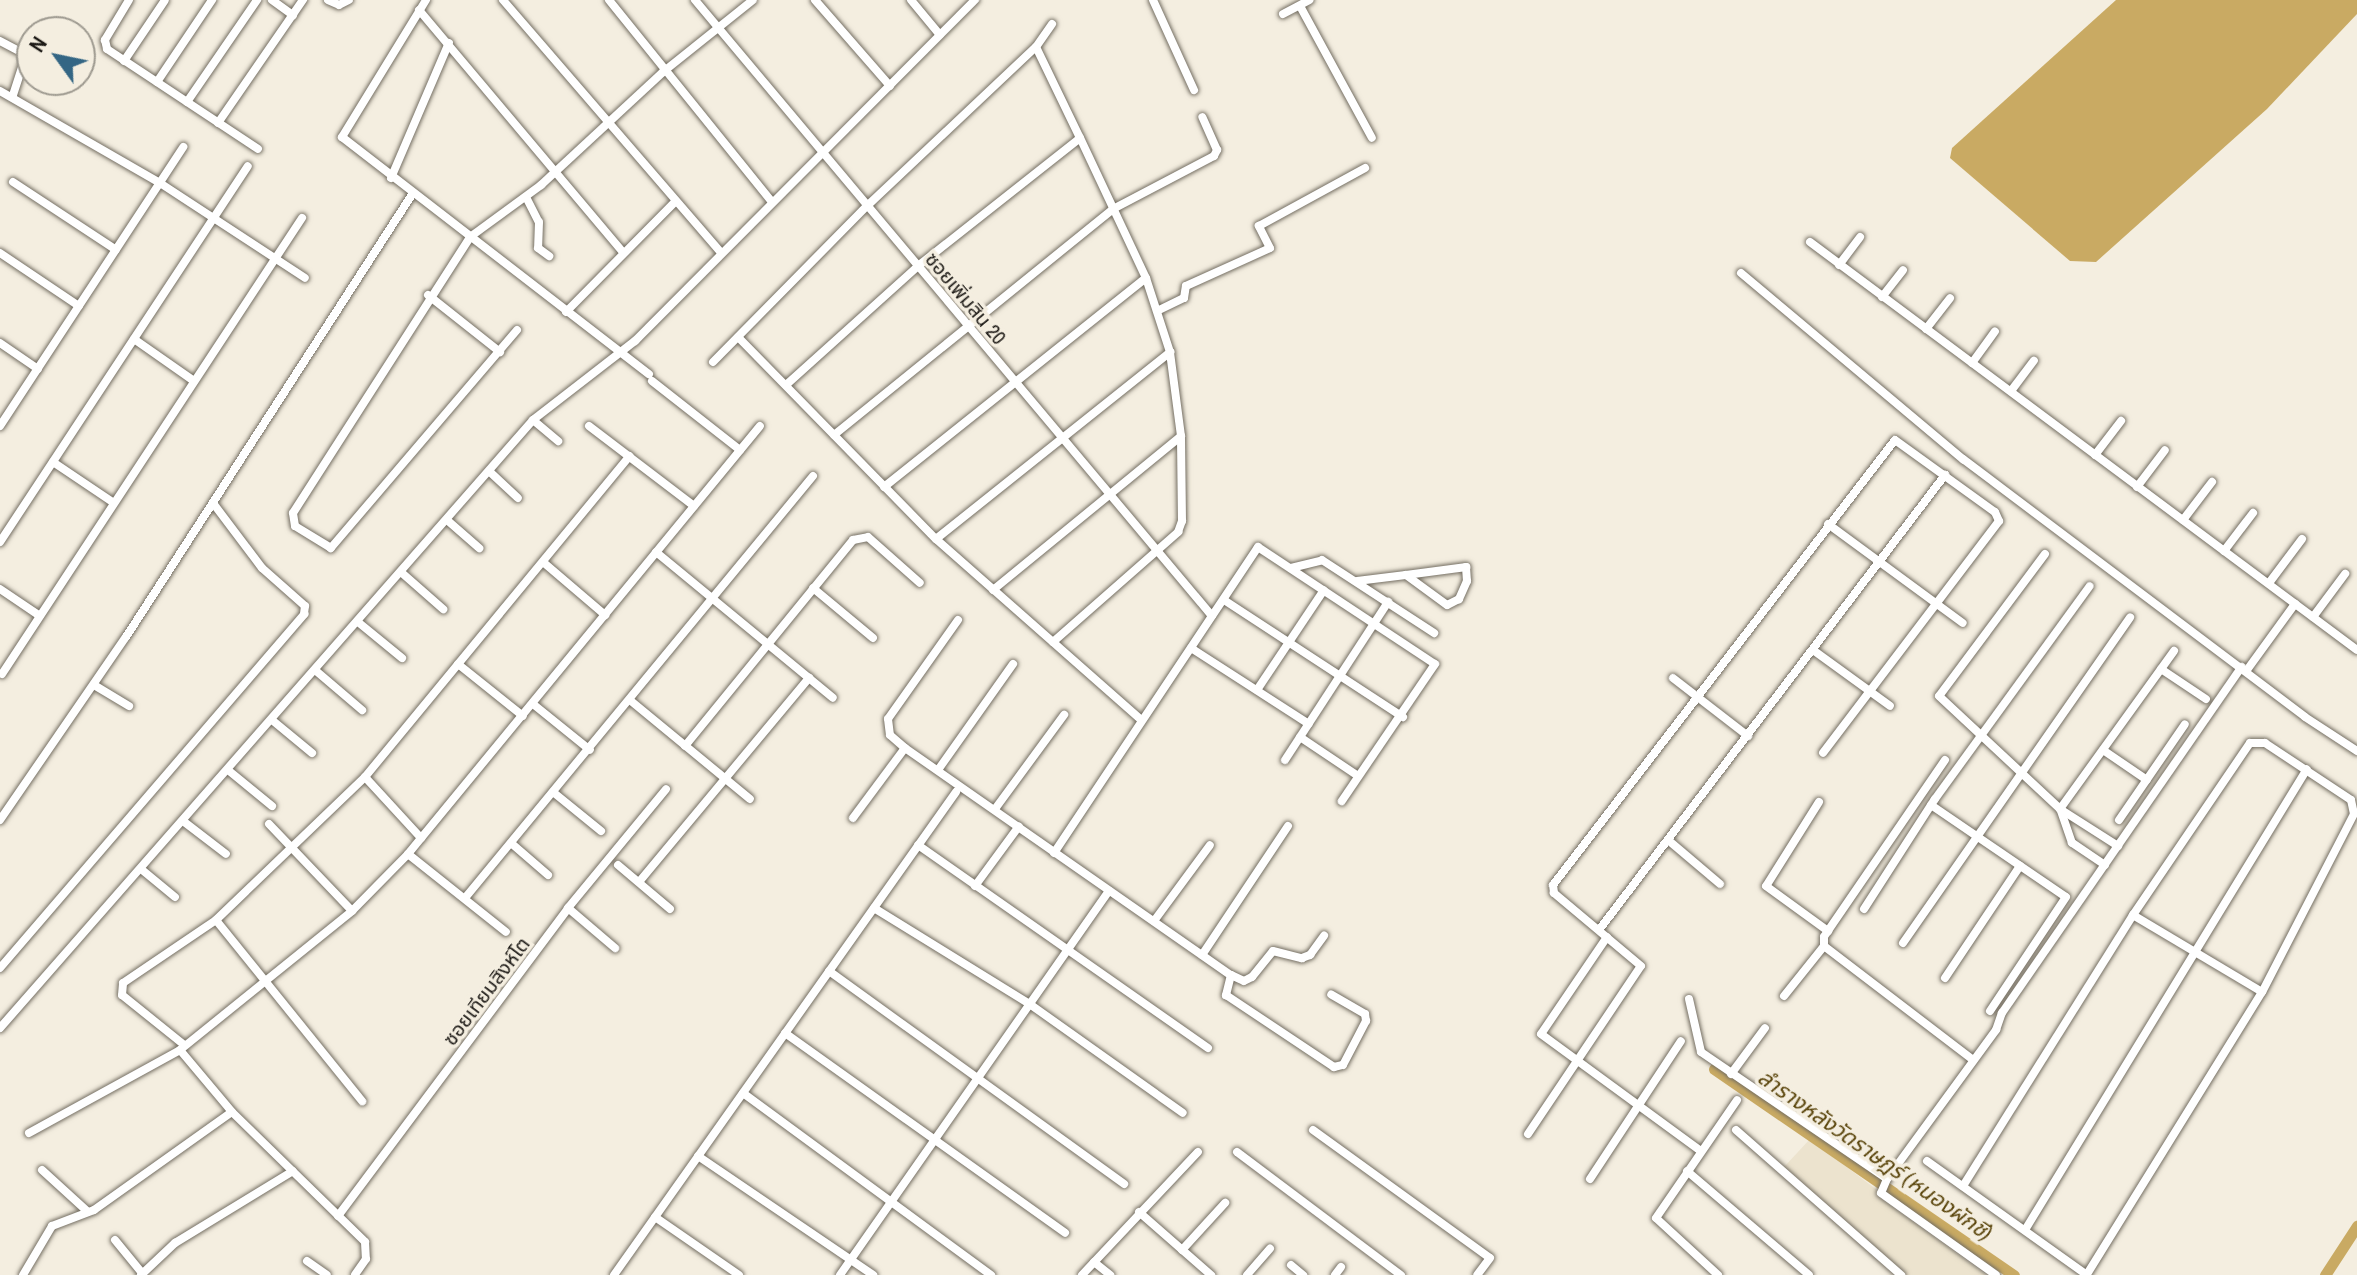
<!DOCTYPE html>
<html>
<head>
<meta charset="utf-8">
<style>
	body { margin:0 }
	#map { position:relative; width:2357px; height:1275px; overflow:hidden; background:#f4eee0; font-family:"Archivo Narrow","Noto Sans Thai",sans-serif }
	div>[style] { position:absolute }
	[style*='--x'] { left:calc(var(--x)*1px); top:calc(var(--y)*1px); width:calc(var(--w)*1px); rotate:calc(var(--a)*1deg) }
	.built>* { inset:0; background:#ece3ce }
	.water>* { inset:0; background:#c9aa63 }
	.canal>* { height:11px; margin:-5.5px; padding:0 5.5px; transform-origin:5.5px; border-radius:5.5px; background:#c9aa63 }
	.roads { filter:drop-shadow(0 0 2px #746e62) drop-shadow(0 0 2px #746e62) }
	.street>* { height:8px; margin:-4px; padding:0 4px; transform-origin:4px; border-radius:4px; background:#fff }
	span { translate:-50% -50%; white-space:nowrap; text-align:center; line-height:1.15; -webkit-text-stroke:7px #f4eee0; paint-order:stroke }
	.street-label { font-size:20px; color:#1e1b17 }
	.water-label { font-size:22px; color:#5b460d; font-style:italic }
	.north { position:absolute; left:16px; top:16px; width:80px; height:80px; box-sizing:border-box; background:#f4eee0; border:2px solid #9e9a90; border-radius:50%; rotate:303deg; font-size:22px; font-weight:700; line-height:32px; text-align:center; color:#1e1b17 }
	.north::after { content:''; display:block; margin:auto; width:28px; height:36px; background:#346684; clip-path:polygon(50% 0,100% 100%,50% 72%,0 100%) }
</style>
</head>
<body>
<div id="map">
	<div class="built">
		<div style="clip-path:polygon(1810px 1139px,1877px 1190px,1876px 1195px,1986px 1275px,1906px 1275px,1784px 1167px)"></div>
	</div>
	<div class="water">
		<div style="clip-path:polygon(2116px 0,2357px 0,2357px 14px,2267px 109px,2096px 262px,2070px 261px,1950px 158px,1952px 148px)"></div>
	</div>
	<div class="canal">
		<div style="--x:1714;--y:1069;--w:364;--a:34.5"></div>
		<div style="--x:2325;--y:1275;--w:59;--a:-56.9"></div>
	</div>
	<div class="roads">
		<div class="street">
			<div style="--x:129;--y:0;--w:47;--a:121"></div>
			<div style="--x:105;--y:40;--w:9;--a:77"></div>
			<div style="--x:107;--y:49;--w:181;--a:33.5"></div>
			<div style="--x:272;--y:0;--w:26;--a:36"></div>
			<div style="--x:328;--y:0;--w:12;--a:24"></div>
			<div style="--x:339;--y:5;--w:11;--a:-27"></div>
			<div style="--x:426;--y:0;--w:161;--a:121.5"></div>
			<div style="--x:342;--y:137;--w:388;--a:37.7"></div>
			<div style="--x:503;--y:0;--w:334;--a:49.2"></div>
			<div style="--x:609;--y:0;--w:258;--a:51.1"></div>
			<div style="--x:695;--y:0;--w:804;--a:49.99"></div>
			<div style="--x:815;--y:0;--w:114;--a:48.9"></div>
			<div style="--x:911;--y:0;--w:45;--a:50.4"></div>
			<div style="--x:1153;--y:0;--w:99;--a:65.5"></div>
			<div style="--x:1300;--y:6;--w:150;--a:61.4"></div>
			<div style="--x:419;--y:10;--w:317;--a:49.9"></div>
			<div style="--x:1283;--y:14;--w:30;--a:-28"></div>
			<div style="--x:0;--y:41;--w:30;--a:28"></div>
			<div style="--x:26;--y:55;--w:42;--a:108"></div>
			<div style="--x:124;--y:61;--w:73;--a:-56.1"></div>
			<div style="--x:157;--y:82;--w:99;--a:-56.1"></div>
			<div style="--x:0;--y:91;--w:185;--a:29.9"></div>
			<div style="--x:160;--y:183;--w:173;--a:33.2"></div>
			<div style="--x:187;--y:102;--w:124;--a:-55.5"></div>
			<div style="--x:218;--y:123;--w:150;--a:-55.4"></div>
			<div style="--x:391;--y:178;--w:147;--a:-66.8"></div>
			<div style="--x:13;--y:182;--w:123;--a:33.4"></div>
			<div style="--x:526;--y:197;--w:28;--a:63"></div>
			<div style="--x:539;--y:222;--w:26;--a:92"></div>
			<div style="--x:538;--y:248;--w:14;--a:36"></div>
			<div style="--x:1810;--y:242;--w:682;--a:36.72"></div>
			<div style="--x:0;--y:253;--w:95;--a:33.9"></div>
			<div style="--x:1839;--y:265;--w:35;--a:-53"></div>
			<div style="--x:1741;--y:273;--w:290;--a:40"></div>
			<div style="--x:1963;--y:459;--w:428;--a:37"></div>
			<div style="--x:2305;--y:717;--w:62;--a:33.2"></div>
			<div style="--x:428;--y:295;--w:92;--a:38.4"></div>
			<div style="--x:1882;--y:297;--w:34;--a:-52"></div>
			<div style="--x:1157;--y:311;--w:30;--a:-26"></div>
			<div style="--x:1184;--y:298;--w:12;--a:-81"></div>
			<div style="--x:1186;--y:286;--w:92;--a:-24.3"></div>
			<div style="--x:1270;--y:248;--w:25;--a:-117"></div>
			<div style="--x:1259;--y:226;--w:121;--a:-28.7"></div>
			<div style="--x:566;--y:312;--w:156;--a:-45.3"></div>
			<div style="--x:1926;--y:329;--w:39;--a:-52"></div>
			<div style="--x:517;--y:330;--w:287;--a:130.5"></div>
			<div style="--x:331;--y:548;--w:42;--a:-148.6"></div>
			<div style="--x:295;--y:526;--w:13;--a:-99"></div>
			<div style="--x:293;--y:513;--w:328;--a:-57.3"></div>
			<div style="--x:470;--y:237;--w:88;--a:-36.2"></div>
			<div style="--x:541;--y:185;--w:166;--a:-42.8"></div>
			<div style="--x:663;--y:72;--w:115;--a:-38.7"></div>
			<div style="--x:738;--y:337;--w:283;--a:45.6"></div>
			<div style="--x:936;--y:539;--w:273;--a:41.4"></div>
			<div style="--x:134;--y:339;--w:73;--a:35"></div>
			<div style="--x:0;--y:343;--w:46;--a:34.4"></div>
			<div style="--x:713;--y:362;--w:219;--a:-45.4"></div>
			<div style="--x:867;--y:206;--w:232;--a:-43.3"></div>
			<div style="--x:1036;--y:47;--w:28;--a:-55"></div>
			<div style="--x:1972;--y:363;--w:39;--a:-54"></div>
			<div style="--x:652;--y:381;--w:112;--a:38.1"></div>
			<div style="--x:786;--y:385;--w:178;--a:-42"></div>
			<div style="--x:918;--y:266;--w:206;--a:-38.3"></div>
			<div style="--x:1080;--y:138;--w:101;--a:-115.8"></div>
			<div style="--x:2011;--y:391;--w:38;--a:-53"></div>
			<div style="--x:533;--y:420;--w:33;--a:40"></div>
			<div style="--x:0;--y:426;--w:334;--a:-56.7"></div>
			<div style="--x:589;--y:426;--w:132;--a:37.3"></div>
			<div style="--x:834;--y:435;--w:359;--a:-39"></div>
			<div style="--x:1113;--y:209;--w:114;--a:-27.7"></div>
			<div style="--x:1214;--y:156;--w:7;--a:-63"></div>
			<div style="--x:1217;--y:150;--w:36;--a:-114"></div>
			<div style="--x:2095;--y:455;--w:43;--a:-52.6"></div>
			<div style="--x:53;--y:462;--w:73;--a:33.9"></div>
			<div style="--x:490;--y:472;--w:38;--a:43"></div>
			<div style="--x:884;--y:487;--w:335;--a:-38.6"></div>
			<div style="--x:2137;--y:487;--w:46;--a:-52.9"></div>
			<div style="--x:447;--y:520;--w:43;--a:41.2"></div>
			<div style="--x:2183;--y:520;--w:48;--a:-52.7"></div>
			<div style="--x:1828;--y:524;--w:167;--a:36.3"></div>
			<div style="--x:936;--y:539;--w:300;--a:-38.6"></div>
			<div style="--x:0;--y:542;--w:450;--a:-56.6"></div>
			<div style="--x:2224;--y:551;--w:48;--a:-52.7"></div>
			<div style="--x:656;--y:552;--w:229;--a:39.5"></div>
			<div style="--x:2045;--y:554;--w:177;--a:126.7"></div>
			<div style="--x:1939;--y:696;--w:166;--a:43"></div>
			<div style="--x:2060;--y:809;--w:195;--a:-54.2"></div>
			<div style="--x:543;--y:562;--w:82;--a:40.5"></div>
			<div style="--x:1291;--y:568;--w:32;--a:-14"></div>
			<div style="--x:1322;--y:560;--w:134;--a:33.1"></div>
			<div style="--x:402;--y:573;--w:55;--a:41.3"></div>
			<div style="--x:1357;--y:581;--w:49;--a:-7"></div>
			<div style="--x:1406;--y:575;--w:61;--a:-7.6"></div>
			<div style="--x:1466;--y:567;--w:14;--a:86"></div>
			<div style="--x:1467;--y:581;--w:20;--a:114"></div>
			<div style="--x:1459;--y:599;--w:13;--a:153"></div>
			<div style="--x:1447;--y:605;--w:51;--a:-143.8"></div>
			<div style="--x:2269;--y:583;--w:55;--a:-53.1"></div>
			<div style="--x:813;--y:588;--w:78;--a:39.8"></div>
			<div style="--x:0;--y:589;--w:48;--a:34"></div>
			<div style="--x:993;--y:590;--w:243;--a:-39.3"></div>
			<div style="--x:1224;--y:600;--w:214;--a:33.2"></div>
			<div style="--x:2313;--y:617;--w:54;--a:-53.3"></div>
			<div style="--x:958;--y:620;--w:121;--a:125.3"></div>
			<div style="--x:888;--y:719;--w:16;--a:83"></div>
			<div style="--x:890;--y:735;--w:20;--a:41"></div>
			<div style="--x:905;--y:748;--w:397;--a:34.9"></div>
			<div style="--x:1231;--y:975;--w:14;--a:25"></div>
			<div style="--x:1244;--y:981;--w:9;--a:-27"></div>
			<div style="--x:1252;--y:977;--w:33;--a:-51"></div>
			<div style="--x:1273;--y:951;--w:30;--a:14"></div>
			<div style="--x:1302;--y:958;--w:9;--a:-21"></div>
			<div style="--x:1310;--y:955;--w:24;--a:-54"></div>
			<div style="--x:358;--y:622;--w:57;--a:39.3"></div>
			<div style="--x:1053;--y:642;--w:167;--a:-41.3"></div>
			<div style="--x:1178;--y:532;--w:12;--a:-70"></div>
			<div style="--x:1182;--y:521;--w:85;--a:-90.7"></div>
			<div style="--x:1181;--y:436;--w:85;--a:-97.5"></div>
			<div style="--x:1170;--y:352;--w:78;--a:-108"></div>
			<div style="--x:1146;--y:278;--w:155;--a:-115.2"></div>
			<div style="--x:1191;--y:648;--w:140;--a:32.8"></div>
			<div style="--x:1813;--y:650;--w:95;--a:36"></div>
			<div style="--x:458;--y:664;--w:83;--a:38.7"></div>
			<div style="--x:2161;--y:669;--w:54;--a:33.7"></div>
			<div style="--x:315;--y:670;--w:62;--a:40.4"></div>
			<div style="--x:2247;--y:670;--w:82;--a:-54"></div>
			<div style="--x:2;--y:674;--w:546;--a:-56.66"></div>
			<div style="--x:1673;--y:678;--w:95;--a:37.7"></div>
			<div style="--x:94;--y:685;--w:41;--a:31"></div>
			<div style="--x:1257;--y:690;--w:120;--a:-56.2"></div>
			<div style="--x:631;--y:701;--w:154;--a:39.5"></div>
			<div style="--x:533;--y:704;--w:73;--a:38.9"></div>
			<div style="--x:272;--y:720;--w:52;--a:39.5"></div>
			<div style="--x:1300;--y:737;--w:70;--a:33.9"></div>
			<div style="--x:685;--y:746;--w:266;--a:-50.8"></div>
			<div style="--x:853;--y:540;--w:15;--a:-11"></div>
			<div style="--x:868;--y:537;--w:69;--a:41.5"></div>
			<div style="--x:2103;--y:750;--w:53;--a:34.3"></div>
			<div style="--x:1285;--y:760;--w:189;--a:-56.9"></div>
			<div style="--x:1945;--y:760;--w:214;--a:124.4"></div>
			<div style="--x:1824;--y:937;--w:9;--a:90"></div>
			<div style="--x:1824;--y:946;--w:188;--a:37.4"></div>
			<div style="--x:228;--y:770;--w:57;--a:39.3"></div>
			<div style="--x:938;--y:770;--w:130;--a:-54.7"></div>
			<div style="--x:365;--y:777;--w:83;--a:47.4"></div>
			<div style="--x:553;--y:792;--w:62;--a:39.1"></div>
			<div style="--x:1819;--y:802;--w:99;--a:122.2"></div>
			<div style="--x:1766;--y:886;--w:77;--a:36"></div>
			<div style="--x:1931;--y:805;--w:163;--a:34.3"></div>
			<div style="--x:2066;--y:897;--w:137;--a:123.7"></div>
			<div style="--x:995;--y:809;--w:117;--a:-53.7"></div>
			<div style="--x:853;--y:818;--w:87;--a:-53.4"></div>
			<div style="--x:0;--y:820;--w:222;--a:-55.5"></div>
			<div style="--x:126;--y:637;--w:529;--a:-57.12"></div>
			<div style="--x:2119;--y:820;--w:116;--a:-55.5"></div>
			<div style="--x:183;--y:821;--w:54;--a:37.5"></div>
			<div style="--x:269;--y:824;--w:120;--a:46.3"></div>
			<div style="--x:1668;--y:840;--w:68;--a:40.2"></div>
			<div style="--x:511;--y:843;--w:49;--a:40.9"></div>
			<div style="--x:918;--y:845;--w:354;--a:35"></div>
			<div style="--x:1054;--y:853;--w:368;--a:-56.3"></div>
			<div style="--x:1258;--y:547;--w:212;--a:33.5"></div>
			<div style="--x:1435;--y:664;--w:166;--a:124.2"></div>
			<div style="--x:408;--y:854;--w:125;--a:38.5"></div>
			<div style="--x:618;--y:865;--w:68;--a:40.2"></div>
			<div style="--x:2105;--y:865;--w:40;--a:-146"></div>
			<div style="--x:2072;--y:843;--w:36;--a:-109"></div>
			<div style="--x:2060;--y:809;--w:69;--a:32.5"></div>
			<div style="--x:141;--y:869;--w:44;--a:39.5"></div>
			<div style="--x:639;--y:882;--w:266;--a:-50.2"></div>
			<div style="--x:975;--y:886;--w:74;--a:-53.7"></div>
			<div style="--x:465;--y:898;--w:547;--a:-50.49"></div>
			<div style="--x:568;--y:908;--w:62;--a:40.4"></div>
			<div style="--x:874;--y:908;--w:185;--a:31.7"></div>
			<div style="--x:1031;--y:1005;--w:186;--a:35.4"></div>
			<div style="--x:1864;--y:909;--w:131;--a:-57.2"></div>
			<div style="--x:1935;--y:799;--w:263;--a:-54"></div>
			<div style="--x:2133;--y:915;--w:150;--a:30.8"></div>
			<div style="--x:216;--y:920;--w:233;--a:51.1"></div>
			<div style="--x:1154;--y:921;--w:94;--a:-53.6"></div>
			<div style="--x:1599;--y:930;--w:572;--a:-52.75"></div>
			<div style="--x:1607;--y:937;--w:117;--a:124.2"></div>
			<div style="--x:1541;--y:1034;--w:198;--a:36.2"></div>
			<div style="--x:1903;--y:943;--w:397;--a:-55.1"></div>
			<div style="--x:1202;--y:955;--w:155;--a:-56.3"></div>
			<div style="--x:0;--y:968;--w:467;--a:-49.3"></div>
			<div style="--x:304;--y:614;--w:8;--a:-83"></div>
			<div style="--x:305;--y:606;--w:57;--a:-138.5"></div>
			<div style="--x:262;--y:568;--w:81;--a:-127"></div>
			<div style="--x:829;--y:971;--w:364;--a:35.8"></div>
			<div style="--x:1231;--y:975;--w:21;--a:104"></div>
			<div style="--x:1226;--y:995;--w:130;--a:33.7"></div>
			<div style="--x:1334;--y:1067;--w:9;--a:-13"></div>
			<div style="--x:1343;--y:1065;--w:50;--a:-62.4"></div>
			<div style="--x:1366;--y:1021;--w:7;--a:-98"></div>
			<div style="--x:1365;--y:1014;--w:39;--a:-150"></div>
			<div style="--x:1945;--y:978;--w:135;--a:-56.2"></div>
			<div style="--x:1784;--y:996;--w:64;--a:-51.3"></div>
			<div style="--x:1689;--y:999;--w:54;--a:77.2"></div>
			<div style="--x:1701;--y:1052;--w:225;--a:34.3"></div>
			<div style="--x:1887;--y:1179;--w:185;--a:-53.8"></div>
			<div style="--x:1996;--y:1030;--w:18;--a:-71"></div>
			<div style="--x:2002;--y:1013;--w:421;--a:-55.3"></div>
			<div style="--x:0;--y:1028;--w:809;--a:-48.76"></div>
			<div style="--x:533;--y:420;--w:129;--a:-37.8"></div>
			<div style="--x:635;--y:341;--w:482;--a:-45.1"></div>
			<div style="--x:785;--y:1033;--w:344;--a:35.5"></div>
			<div style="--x:183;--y:1044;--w:78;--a:-141.2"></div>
			<div style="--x:122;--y:995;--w:12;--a:-85"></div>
			<div style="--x:123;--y:983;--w:112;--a:-34.1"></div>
			<div style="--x:216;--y:920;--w:207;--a:-43.8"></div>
			<div style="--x:365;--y:777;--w:416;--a:-50.5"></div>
			<div style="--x:180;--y:1050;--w:81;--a:50"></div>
			<div style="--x:232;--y:1112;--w:186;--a:44.3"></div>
			<div style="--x:365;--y:1242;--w:17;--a:87"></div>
			<div style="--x:366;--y:1259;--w:19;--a:125"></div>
			<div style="--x:1731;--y:1074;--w:57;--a:-53.5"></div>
			<div style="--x:743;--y:1093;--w:308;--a:36.3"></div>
			<div style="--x:1313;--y:1130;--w:218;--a:35.9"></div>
			<div style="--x:1490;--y:1258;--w:21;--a:127"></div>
			<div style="--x:1736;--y:1130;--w:220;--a:41.3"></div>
			<div style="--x:29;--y:1133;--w:172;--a:-28.8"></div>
			<div style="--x:180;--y:1050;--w:221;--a:-38.9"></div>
			<div style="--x:352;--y:911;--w:80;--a:-45.5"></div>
			<div style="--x:408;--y:854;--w:554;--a:-50.57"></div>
			<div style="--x:1528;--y:1134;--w:202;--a:-56.1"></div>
			<div style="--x:1641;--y:966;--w:114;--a:-140"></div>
			<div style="--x:1554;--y:893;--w:8;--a:-97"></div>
			<div style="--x:1553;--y:885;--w:561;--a:-52.46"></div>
			<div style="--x:1895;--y:440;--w:123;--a:35.8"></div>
			<div style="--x:1995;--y:512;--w:10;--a:66"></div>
			<div style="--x:1999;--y:521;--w:291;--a:127.2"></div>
			<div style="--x:1237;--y:1152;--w:205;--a:36.9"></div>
			<div style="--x:698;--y:1156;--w:212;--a:34.2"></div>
			<div style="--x:1927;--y:1161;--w:196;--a:35.5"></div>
			<div style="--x:42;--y:1170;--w:62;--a:42.4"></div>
			<div style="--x:1687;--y:1171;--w:160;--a:40.4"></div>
			<div style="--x:1590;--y:1179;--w:165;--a:-56.6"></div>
			<div style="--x:1887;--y:1179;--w:15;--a:113"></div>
			<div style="--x:1881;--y:1193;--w:141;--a:35.5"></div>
			<div style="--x:1963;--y:1186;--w:320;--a:-57.9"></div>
			<div style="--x:2133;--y:915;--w:208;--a:-55.8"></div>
			<div style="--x:2250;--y:743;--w:15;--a:0"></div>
			<div style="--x:2265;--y:743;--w:103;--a:33.5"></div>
			<div style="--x:2351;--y:800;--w:14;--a:78"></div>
			<div style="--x:2354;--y:814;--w:200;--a:117.3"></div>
			<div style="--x:2262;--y:992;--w:332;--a:121.8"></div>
			<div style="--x:1139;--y:1212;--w:96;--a:41.2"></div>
			<div style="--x:338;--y:1216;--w:384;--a:-53.2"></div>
			<div style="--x:568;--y:908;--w:154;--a:-50.5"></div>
			<div style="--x:655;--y:1217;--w:102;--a:34.6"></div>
			<div style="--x:2025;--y:1230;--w:540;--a:-58.55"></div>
			<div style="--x:115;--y:1240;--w:43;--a:50.7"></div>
			<div style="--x:1182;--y:1250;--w:64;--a:-47.5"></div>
			<div style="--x:307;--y:1261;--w:24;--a:35"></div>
			<div style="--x:1094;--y:1262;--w:21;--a:39"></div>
			<div style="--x:1291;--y:1265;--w:16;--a:40"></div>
			<div style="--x:23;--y:1275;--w:57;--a:-59.4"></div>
			<div style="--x:52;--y:1226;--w:45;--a:-20.9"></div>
			<div style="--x:94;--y:1210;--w:169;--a:-35.4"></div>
			<div style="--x:141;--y:1275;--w:47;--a:-43.3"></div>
			<div style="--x:175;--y:1243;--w:138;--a:-31.4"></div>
			<div style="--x:614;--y:1275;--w:592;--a:-54.7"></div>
			<div style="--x:840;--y:1275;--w:469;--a:-55"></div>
			<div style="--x:1082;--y:1275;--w:169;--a:-46.7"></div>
			<div style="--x:1247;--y:1275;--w:35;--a:-49"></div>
			<div style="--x:1335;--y:1275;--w:10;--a:-53"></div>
			<div style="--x:1718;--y:1275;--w:84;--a:-137.4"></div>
			<div style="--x:1656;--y:1218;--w:143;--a:-55.5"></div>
		</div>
	</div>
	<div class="street-label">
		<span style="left:966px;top:298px;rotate:50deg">ซอยเพิ่มสิน 20</span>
		<span style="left:486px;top:991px;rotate:-53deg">ซอยเทียมสิงห์โต</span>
	</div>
	<div class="water-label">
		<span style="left:1875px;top:1155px;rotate:35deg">ลำรางหลังวัดราษฎร์ (หนองผักชี)</span>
	</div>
	<div class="north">N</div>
</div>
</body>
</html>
